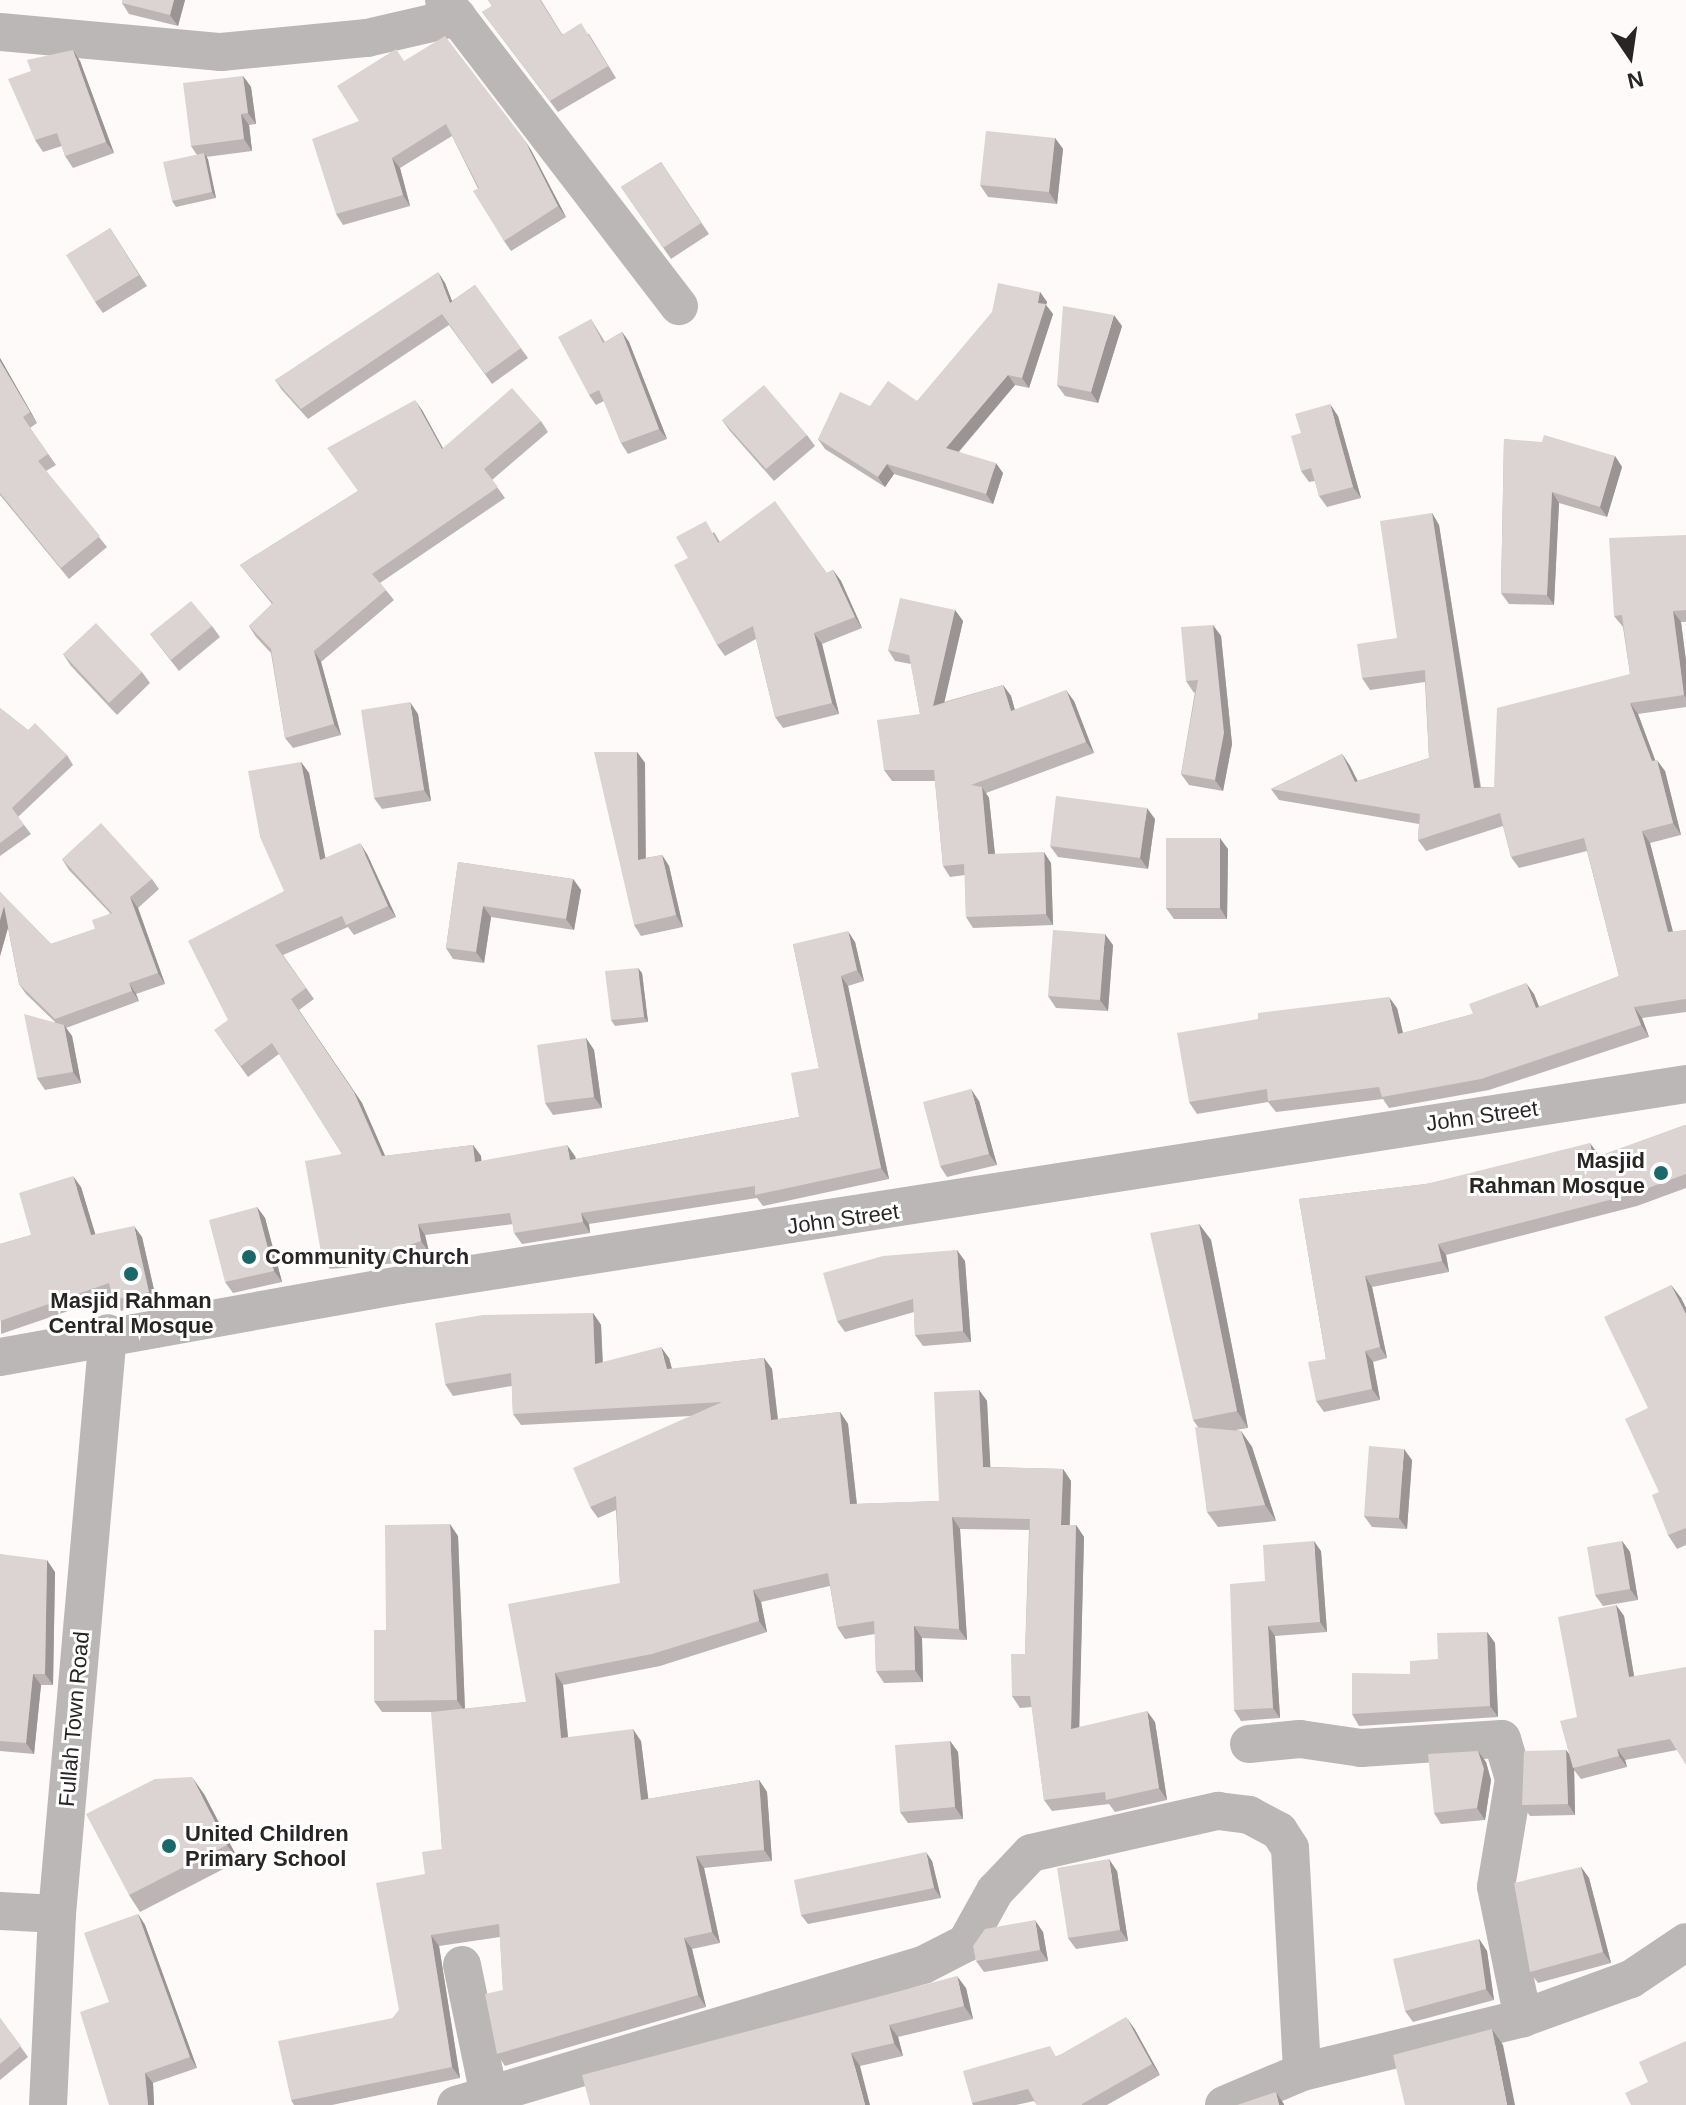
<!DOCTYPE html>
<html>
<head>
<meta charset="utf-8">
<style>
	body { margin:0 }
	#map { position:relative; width:1686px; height:2105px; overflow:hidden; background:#fefafa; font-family:Arial,sans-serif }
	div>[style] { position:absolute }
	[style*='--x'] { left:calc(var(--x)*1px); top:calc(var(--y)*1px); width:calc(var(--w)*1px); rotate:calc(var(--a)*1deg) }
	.street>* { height:38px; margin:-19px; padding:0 19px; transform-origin:19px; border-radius:19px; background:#bbb7b7 }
	.wall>* { inset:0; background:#bdb5b5 }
	.shaded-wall>* { inset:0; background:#9a9494 }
	.building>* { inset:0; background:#dcd3d3 }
	.dots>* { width:22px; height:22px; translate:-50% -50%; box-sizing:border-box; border:4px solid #fff; border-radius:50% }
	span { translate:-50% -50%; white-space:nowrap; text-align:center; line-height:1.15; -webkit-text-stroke:6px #fff; paint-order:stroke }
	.street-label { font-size:22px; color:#292525 }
	.poi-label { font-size:22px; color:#292525; font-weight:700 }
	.right { translate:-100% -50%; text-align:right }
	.left { translate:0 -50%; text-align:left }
	.north { position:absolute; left:1590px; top:16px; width:80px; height:80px; -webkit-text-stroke:6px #fff; paint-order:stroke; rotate:167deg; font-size:22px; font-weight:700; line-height:32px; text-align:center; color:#292525 }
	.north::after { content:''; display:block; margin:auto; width:28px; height:36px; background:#292525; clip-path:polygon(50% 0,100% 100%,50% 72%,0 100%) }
</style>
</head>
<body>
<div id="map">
	<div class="street">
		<div style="--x:444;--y:0;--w:386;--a:52.5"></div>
		<div style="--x:0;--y:32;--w:222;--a:5.2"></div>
		<div style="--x:221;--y:52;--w:147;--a:-5.5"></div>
		<div style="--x:367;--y:38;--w:93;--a:-13"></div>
		<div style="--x:0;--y:1357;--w:407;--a:-10.2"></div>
		<div style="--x:401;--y:1285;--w:1301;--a:-8.89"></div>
		<div style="--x:1249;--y:1744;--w:51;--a:-5.6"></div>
		<div style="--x:1300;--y:1739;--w:62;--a:8.4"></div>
		<div style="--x:1361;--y:1748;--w:141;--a:-3.7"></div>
		<div style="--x:1502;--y:1739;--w:42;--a:73.3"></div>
		<div style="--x:1514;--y:1779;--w:109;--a:99.5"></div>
		<div style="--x:1496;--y:1887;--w:134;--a:78.4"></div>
		<div style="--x:0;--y:1911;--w:57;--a:3"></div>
		<div style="--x:462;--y:1965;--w:133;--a:78.3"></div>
		<div style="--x:48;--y:2105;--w:191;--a:-87.3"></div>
		<div style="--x:57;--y:1914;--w:583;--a:-84.98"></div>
		<div style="--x:456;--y:2105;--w:488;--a:-16.7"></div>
		<div style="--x:923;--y:1965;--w:48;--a:-27.1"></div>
		<div style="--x:966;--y:1943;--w:60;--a:-60.9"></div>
		<div style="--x:995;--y:1891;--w:52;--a:-46.5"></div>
		<div style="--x:1031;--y:1853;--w:192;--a:-12.7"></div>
		<div style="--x:1218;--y:1811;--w:31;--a:7"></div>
		<div style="--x:1249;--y:1815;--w:34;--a:28"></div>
		<div style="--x:1279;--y:1831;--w:20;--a:57"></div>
		<div style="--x:1290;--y:1848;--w:224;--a:86.9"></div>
		<div style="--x:1224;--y:2105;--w:85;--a:-22.9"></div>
		<div style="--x:1302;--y:2072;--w:228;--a:-13.7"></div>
		<div style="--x:1523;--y:2018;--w:115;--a:-19.9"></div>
		<div style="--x:1631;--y:1979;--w:66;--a:-33.9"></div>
	</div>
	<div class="wall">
		<div style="clip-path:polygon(122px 0,185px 0,178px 26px,129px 14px,122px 3px)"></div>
		<div style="clip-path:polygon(488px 0,541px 0,562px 34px,589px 34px,616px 78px,558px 112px,482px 12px,492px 6px)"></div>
		<div style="clip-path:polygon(80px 61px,114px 153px,73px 168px,65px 156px,62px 146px,43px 152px,35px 140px)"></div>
		<div style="clip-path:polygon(405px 61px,531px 150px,566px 217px,511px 251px,504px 241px,452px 136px,400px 168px,410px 206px,343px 225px,336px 214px,359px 121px)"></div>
		<div style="clip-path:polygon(243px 76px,251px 87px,256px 124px,249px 125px,252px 151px,206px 157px,216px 198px,176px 207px,172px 201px,197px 155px,191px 146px)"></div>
		<div style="clip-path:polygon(1055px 138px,1063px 149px,1057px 204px,988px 197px,980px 185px)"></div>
		<div style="clip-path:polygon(661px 162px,709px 234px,671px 259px,621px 187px)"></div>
		<div style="clip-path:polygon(110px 228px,147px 286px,103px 313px,95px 302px)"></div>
		<div style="clip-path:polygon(445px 283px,452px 301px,475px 285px,528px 358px,492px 384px,449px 325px,308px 419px,282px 390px,275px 380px)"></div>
		<div style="clip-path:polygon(1040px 292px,1047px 302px,1046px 305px,1053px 314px,1029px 388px,1015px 385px,959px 452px,1003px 473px,993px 504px,894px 474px,885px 487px,825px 449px,818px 439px,870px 406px,917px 401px)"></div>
		<div style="clip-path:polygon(591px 319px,605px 342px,622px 332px,629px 342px,667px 439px,628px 454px,621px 443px,604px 401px,596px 405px,589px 395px)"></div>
		<div style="clip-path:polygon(1122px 326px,1098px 403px,1065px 396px,1057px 385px)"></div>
		<div style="clip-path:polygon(0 358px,37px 423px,30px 428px,56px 465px,46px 471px,107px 547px,69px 579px,0 495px)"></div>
		<div style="clip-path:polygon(422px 410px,443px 448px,541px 421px,548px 432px,492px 480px,505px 498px,380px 583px,394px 600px,321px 662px,341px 735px,293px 748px,285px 738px,271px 653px,256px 637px,249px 626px,272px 604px,240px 565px,358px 491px)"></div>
		<div style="clip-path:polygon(1338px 416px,1361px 498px,1327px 507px,1319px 496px,1315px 481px,1309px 482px,1301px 471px)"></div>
		<div style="clip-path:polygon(722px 420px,807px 435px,815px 446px,774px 481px,730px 431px)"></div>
		<div style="clip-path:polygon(1504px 439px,1615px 456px,1622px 467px,1607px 517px,1559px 503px,1554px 605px,1509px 604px,1501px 593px)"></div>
		<div style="clip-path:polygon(1432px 513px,1439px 525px,1481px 787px,1494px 787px,1630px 674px,1623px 627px,1614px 616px,1686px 535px,1686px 622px,1681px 622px,1686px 661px,1686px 707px,1638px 714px,1655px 760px,1665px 771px,1681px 835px,1650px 843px,1673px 932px,1686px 930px,1686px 1012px,1642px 1018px,1649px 1037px,1489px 1090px,1389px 1108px,1383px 1099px,1276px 1112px,1268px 1102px,1197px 1114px,1189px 1102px,1397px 1008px,1403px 1033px,1473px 1014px,1534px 994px,1539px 1007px,1619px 976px,1587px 851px,1519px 868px,1511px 857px,1503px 826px,1426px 851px,1418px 840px,1419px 824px,1279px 800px,1271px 789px,1342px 754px,1350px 766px,1358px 781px,1429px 758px,1425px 682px,1370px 690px,1362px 678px,1397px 638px)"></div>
		<div style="clip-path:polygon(714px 532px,720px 542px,827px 573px,833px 570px,841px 581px,862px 628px,822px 644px,839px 714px,783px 728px,775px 717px,756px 639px,725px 656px,717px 645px,688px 558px)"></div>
		<div style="clip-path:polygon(955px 610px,963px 621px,944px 702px,1003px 685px,1011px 696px,1015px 710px,1074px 701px,1094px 753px,986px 793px,989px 798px,995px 854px,1051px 863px,1053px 925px,973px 928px,966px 917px,965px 875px,950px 877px,943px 866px,935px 781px,892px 781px,884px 770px,920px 714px,911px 664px,895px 661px,888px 650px)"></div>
		<div style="clip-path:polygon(212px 626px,220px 637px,179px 671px,150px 634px)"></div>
		<div style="clip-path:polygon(1221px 636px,1232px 744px,1223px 791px,1189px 785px,1181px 774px,1195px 692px,1194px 693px,1186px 681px)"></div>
		<div style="clip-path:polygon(63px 654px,142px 672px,150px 683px,117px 715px,71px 666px)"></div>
		<div style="clip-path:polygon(0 708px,28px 730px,67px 755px,73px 765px,18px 817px,31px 834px,0 856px)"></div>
		<div style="clip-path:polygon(418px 714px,431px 801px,382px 809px,374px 798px)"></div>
		<div style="clip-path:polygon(637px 752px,645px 763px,645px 858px,662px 855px,669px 866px,683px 927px,641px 936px,634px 925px)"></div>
		<div style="clip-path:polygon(301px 762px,309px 773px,325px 858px,367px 854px,396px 917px,354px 935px,348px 927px,283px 955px,314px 999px,299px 1010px,362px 1103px,385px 1156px,473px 1145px,481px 1156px,481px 1161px,575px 1156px,576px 1159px,799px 1117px,819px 1068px,793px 944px,855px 942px,864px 981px,848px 986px,889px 1179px,763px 1206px,757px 1198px,589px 1224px,590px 1233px,522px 1244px,514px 1233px,513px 1224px,425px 1235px,429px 1252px,398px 1263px,330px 1269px,322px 1258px,342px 1154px,279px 1054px,248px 1077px,222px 1041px,228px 1020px,284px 891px)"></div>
		<div style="clip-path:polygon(1155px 819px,1148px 869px,1058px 857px,1050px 846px)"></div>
		<div style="clip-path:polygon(1228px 849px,1227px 919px,1174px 919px,1166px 908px)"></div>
		<div style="clip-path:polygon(62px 859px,152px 879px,159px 889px,138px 908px,165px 984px,136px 994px,139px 1001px,66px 1028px,72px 1036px,81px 1083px,45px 1090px,37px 1078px,55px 1022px,26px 994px,19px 984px,8px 928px,0 956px,0 892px,51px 944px,95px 929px,110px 913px,69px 870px)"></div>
		<div style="clip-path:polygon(458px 862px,573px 879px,581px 890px,574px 930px,491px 917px,484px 963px,453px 959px,446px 948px)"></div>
		<div style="clip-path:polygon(1113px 945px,1108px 1011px,1056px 1008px,1048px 996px)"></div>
		<div style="clip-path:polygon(642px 973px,648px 1022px,615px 1026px,611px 1020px)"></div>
		<div style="clip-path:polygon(586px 1038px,594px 1050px,602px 1108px,553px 1115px,545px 1103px)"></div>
		<div style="clip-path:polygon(979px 1101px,997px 1165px,947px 1177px,940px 1166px)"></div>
		<div style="clip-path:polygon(1685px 1125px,1686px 1127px,1686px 1188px,1637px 1206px,1446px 1255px,1449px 1272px,1372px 1287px,1387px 1358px,1373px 1362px,1380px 1400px,1324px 1412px,1316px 1401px,1326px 1359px,1299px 1199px,1426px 1184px,1598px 1154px,1598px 1157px)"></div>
		<div style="clip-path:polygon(81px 1187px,95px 1235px,142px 1237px,157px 1303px,121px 1311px,113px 1300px,112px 1296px,1px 1334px,0 1244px,31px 1235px)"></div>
		<div style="clip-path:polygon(257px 1207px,265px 1218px,282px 1282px,233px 1293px,225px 1282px)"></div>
		<div style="clip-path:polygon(1199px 1224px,1211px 1240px,1248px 1428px,1236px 1430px,1241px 1431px,1252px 1447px,1276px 1521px,1218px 1527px,1207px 1512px,1198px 1427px,1193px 1420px)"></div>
		<div style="clip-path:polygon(965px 1261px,971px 1342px,923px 1346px,915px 1335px,914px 1312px,845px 1332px,837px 1321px)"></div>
		<div style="clip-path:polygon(1671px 1285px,1681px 1298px,1686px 1308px,1686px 1545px,1677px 1549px,1668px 1535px,1659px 1492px,1648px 1408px)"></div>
		<div style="clip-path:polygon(593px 1313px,601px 1325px,603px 1362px,669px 1358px,672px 1369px,764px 1358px,772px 1369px,778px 1419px,840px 1412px,848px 1424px,857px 1504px,939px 1501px,979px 1390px,987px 1401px,990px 1467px,1063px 1469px,1071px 1481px,1070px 1525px,1076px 1525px,1084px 1537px,1079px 1727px,1155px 1722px,1167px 1800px,1115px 1812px,1109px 1804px,1052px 1811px,1044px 1800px,1032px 1707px,1020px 1708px,1012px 1696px,1025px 1654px,1029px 1530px,960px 1529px,967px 1640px,922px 1638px,923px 1682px,884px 1683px,876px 1671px,875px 1634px,845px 1639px,837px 1627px,830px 1586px,761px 1602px,767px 1632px,660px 1666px,563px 1685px,568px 1737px,641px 1741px,648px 1799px,759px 1780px,767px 1792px,772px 1861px,704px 1868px,720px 1943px,692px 1949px,706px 2007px,505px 2066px,497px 2054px,503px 1990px,500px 1937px,439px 1946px,460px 2078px,332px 2105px,294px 2105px,291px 2100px,393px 2018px,399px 2010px,425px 1874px,442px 1849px,433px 1712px,382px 1712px,374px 1701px,386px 1630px,458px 1536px,465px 1709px,526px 1702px,620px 1583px,616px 1510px,598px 1518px,590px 1507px,691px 1416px,521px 1425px,513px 1414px,512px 1386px,453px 1396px,445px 1384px)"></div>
		<div style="clip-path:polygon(1412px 1460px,1407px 1529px,1372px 1527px,1364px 1516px)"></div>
		<div style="clip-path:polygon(1622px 1541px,1630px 1552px,1638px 1600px,1603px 1606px,1595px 1595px)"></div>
		<div style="clip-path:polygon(1321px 1551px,1327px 1632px,1275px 1636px,1280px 1718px,1241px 1721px,1234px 1710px,1265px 1581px)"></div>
		<div style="clip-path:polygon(0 1554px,55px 1572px,53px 1685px,41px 1685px,34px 1754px,0 1751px)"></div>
		<div style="clip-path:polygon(1616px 1605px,1624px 1616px,1634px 1676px,1677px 1750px,1625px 1760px,1627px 1767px,1581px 1779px,1574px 1770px,1575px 1815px,1530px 1816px,1522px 1805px,1566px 1750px,1570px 1755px,1577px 1717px)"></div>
		<div style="clip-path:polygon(1487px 1632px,1495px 1643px,1498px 1717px,1359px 1726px,1352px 1714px,1410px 1674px)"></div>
		<div style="clip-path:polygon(950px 1741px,958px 1752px,963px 1819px,908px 1823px,900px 1812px)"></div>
		<div style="clip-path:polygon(1486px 1762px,1491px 1780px,1485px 1820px,1441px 1824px,1434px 1813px)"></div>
		<div style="clip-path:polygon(204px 1794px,239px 1861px,140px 1912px,129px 1895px)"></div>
		<div style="clip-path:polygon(932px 1861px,941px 1898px,808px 1924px,801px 1915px)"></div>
		<div style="clip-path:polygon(1581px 1867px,1589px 1878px,1611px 1963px,1538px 1983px,1530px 1972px)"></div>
		<div style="clip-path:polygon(1117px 1871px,1128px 1941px,1076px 1949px,1068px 1938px)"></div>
		<div style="clip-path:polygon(138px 1914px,145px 1925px,197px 2068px,153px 2083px,154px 2105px,109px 2105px,109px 2002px)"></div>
		<div style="clip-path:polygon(1043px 1932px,1048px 1961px,984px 1972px,976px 1961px)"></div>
		<div style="clip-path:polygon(1479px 1939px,1487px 1951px,1494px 2000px,1413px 2022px,1405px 2011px)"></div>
		<div style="clip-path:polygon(966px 1988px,973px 2019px,898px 2037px,903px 2056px,860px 2066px,590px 2105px)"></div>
		<div style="clip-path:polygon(0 2018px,28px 2057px,0 2080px)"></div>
		<div style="clip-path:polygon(1134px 2028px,1160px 2075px,1107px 2105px,1037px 2105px,1034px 2101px,1016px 2105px,973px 2105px,972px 2103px,1057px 2056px)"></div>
	</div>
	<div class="shaded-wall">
		<div style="clip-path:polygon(174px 0,185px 0,178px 26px,170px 15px)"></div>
		<div style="clip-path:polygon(73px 50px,80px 61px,114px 153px,106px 142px)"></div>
		<div style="clip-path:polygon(243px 76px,251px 87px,256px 124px,248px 113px)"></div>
		<div style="clip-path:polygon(241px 114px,249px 125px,252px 151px,244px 139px)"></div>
		<div style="clip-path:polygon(1055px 138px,1063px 149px,1057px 204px,1049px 192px)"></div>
		<div style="clip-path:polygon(524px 139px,531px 150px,566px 217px,558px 206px)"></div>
		<div style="clip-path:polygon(204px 153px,208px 159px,216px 198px,212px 192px)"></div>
		<div style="clip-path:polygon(392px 158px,400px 168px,410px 206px,403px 195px)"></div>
		<div style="clip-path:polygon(438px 272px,445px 283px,457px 314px,450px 303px)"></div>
		<div style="clip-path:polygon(1040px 292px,1047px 302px,1046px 305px,1053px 314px,1029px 388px,1022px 378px)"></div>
		<div style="clip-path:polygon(1114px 315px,1122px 326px,1098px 403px,1091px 392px)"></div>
		<div style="clip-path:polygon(622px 332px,629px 342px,667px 439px,659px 429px)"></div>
		<div style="clip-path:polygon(0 358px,37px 423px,30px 412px,0 361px)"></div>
		<div style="clip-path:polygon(1008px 375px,1015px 385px,953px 458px,946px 448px)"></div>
		<div style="clip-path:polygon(415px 400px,422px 410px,449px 460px,442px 449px)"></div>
		<div style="clip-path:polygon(1330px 404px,1338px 416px,1361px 498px,1353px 487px)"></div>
		<div style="clip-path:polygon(1615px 456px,1622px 467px,1607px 517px,1600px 507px)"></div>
		<div style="clip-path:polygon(996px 463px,1003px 473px,993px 504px,986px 494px)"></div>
		<div style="clip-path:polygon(887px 464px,894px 474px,885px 487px,878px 477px)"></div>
		<div style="clip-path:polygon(1552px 492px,1559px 503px,1554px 605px,1547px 595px)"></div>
		<div style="clip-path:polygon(1432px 513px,1439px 525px,1482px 799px,1474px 788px)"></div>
		<div style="clip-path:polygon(833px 570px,841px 581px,862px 628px,855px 617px)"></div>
		<div style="clip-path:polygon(955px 610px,963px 621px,941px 717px,933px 706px)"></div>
		<div style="clip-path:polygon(1673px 611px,1681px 622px,1686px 661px,1686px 698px,1684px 695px)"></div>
		<div style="clip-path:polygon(1213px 625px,1221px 636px,1232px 744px,1223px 791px,1215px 780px)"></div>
		<div style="clip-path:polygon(814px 633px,822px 644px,839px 714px,832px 703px)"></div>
		<div style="clip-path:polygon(314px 651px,321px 662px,341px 735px,334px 724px)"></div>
		<div style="clip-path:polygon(1003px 685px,1011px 696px,1018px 722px,1011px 711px)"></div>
		<div style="clip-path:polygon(1066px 690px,1074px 701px,1094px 753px,1086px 742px)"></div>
		<div style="clip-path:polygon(410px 702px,418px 714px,431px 801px,424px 790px)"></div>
		<div style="clip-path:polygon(1630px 703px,1638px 714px,1660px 773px,1652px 761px)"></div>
		<div style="clip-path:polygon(637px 752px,645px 763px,646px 871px,638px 860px)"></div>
		<div style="clip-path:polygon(1342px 754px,1350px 766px,1363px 793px,1355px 782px)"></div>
		<div style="clip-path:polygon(1657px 760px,1665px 771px,1681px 835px,1673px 823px)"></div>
		<div style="clip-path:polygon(301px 762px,309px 773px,328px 871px,320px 860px)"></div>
		<div style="clip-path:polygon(982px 787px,989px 798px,996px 865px,988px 854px)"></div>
		<div style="clip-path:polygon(1147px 808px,1155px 819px,1148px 869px,1140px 858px)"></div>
		<div style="clip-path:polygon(1642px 831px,1650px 843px,1676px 944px,1668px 932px)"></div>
		<div style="clip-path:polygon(1220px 838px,1228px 849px,1227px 919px,1220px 908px)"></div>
		<div style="clip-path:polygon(360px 843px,367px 854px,396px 917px,388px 906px)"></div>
		<div style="clip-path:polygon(1044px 852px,1051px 863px,1053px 925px,1046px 914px)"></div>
		<div style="clip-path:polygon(662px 855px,669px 866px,683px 927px,676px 915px)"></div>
		<div style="clip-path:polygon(573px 879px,581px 890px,574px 930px,566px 919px)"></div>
		<div style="clip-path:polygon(130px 897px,138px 908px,165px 984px,158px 973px)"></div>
		<div style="clip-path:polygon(4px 906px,11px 917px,0 956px,0 920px)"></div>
		<div style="clip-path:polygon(483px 906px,491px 917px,484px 963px,476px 952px)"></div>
		<div style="clip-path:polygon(848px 931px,855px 942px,864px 981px,857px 970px)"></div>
		<div style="clip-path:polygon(1105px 934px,1113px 945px,1108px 1011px,1100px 1000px)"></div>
		<div style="clip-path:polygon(638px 968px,642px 973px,648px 1022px,644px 1017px)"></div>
		<div style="clip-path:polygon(841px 976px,848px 986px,889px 1179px,881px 1168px)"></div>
		<div style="clip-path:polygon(129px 983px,136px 994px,139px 1001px,132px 991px)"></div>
		<div style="clip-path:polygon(1526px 983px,1534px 994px,1544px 1020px,1536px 1008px)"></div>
		<div style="clip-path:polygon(1389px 997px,1397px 1008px,1406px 1046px,1398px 1034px)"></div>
		<div style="clip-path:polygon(291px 999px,362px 1103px,390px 1167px,382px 1156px)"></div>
		<div style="clip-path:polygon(1634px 1007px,1642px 1018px,1649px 1037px,1641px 1025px)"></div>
		<div style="clip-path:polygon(64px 1025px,72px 1036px,81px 1083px,73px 1072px)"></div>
		<div style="clip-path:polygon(586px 1038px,594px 1050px,602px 1108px,594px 1097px)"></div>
		<div style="clip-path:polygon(971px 1089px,979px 1101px,997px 1165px,989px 1154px)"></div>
		<div style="clip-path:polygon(1590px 1143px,1598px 1154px,1601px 1169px,1593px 1158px)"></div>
		<div style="clip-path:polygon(473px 1145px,481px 1156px,483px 1173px,475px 1162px)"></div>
		<div style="clip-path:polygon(567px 1145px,575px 1156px,578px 1171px,570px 1160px)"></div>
		<div style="clip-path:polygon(73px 1176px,81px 1187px,99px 1246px,91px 1235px)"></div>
		<div style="clip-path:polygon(257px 1207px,265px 1218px,282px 1282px,274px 1271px)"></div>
		<div style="clip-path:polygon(581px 1213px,589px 1224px,590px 1233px,583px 1222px)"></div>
		<div style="clip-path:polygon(418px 1224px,425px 1235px,429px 1252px,421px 1241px)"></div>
		<div style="clip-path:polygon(1199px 1224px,1211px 1240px,1248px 1428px,1237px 1411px)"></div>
		<div style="clip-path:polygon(134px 1226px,142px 1237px,157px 1303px,149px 1292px)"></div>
		<div style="clip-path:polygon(1438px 1244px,1446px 1255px,1449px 1272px,1442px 1261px)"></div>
		<div style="clip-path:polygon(957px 1250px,965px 1261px,971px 1342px,963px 1331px)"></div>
		<div style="clip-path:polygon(1365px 1276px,1372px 1287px,1387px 1358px,1380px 1347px)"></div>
		<div style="clip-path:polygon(1671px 1285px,1681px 1298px,1686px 1308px,1686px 1314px)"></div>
		<div style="clip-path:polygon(593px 1313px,601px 1325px,603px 1375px,595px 1364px)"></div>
		<div style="clip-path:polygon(661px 1347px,669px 1358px,675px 1381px,667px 1369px)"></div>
		<div style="clip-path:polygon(1365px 1351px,1373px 1362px,1380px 1400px,1372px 1389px)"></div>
		<div style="clip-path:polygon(764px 1358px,772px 1369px,779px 1431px,771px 1420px)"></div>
		<div style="clip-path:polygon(979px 1390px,987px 1401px,991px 1478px,983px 1467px)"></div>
		<div style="clip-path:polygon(840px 1412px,848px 1424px,858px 1516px,850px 1504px)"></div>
		<div style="clip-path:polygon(1241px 1431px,1252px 1447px,1276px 1521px,1265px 1505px)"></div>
		<div style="clip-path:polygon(1404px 1449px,1412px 1460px,1407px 1529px,1399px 1518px)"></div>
		<div style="clip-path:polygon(1063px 1469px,1071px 1481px,1069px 1536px,1061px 1525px)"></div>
		<div style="clip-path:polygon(952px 1517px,960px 1529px,967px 1640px,959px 1629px)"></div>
		<div style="clip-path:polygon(450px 1524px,458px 1536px,465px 1712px,457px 1700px)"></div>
		<div style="clip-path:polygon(1076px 1525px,1084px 1537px,1079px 1740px,1071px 1729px)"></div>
		<div style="clip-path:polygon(1314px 1541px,1321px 1551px,1327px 1632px,1320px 1622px)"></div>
		<div style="clip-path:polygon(1622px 1541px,1630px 1552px,1638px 1600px,1630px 1589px)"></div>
		<div style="clip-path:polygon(47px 1560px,55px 1572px,53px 1685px,45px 1674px)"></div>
		<div style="clip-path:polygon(753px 1590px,761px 1602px,767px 1632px,759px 1621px)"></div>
		<div style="clip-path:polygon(1616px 1605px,1624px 1616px,1636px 1688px,1629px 1677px)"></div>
		<div style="clip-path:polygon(914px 1626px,922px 1638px,923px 1682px,915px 1670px)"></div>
		<div style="clip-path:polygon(1268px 1626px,1275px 1636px,1280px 1718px,1273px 1708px)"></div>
		<div style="clip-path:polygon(1487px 1632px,1495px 1643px,1498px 1717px,1490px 1706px)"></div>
		<div style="clip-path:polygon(555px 1673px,563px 1685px,569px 1749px,561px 1738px)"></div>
		<div style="clip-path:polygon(33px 1674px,41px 1685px,34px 1754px,26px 1743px)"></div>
		<div style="clip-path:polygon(1147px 1711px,1155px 1722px,1167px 1800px,1159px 1788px)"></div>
		<div style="clip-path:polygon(633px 1729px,641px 1741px,650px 1812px,641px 1800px)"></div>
		<div style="clip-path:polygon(950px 1741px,958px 1752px,963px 1819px,955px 1807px)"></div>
		<div style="clip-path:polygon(1617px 1749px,1625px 1760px,1627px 1767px,1619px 1756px)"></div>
		<div style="clip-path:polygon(1566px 1750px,1574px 1761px,1575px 1815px,1568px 1804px)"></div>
		<div style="clip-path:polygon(1478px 1751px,1486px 1762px,1491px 1780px,1485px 1820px,1477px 1808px)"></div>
		<div style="clip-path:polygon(192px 1777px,204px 1794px,239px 1861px,227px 1845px)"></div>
		<div style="clip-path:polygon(759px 1780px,767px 1792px,772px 1861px,764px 1850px)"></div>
		<div style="clip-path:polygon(926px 1852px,932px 1861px,941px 1898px,934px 1888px)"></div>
		<div style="clip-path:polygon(696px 1856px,704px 1868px,720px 1943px,712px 1932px)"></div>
		<div style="clip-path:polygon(1109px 1859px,1117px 1871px,1128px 1941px,1120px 1930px)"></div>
		<div style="clip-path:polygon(1581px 1867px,1589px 1878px,1611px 1963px,1603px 1952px)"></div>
		<div style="clip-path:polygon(138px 1914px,145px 1925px,197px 2068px,190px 2057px)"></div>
		<div style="clip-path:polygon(1035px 1920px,1043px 1932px,1048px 1961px,1040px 1950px)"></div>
		<div style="clip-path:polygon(431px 1935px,439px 1946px,460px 2078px,452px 2067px)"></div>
		<div style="clip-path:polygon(684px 1938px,692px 1949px,706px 2007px,698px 1995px)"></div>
		<div style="clip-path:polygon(1479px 1939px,1487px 1951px,1494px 2000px,1486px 1989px)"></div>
		<div style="clip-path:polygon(957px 1976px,966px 1988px,973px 2019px,964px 2006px)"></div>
		<div style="clip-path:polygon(1126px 2017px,1134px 2028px,1160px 2075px,1152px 2064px)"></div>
		<div style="clip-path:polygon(889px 2025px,898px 2037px,903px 2056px,894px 2043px)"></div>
		<div style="clip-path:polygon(1492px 2029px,1503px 2045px,1515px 2105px,1507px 2105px)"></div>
		<div style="clip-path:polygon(851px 2053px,860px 2066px,870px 2105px,865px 2105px)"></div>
		<div style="clip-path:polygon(145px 2073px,153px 2083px,154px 2105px,148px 2105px)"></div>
		<div style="clip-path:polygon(1276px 2092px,1284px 2104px,1284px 2105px,1279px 2105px)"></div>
	</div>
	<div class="building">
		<div style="clip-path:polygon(122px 0,174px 0,170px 15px,122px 3px)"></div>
		<div style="clip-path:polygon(488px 0,540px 0,562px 35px,581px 23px,608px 66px,550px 101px,482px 12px,492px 6px)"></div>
		<div style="clip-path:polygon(445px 36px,524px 139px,558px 206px,504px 241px,473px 191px,479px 188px,446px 124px,392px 158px,403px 195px,336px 214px,312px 139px,359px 121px,337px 86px,396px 49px,404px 61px)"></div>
		<div style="clip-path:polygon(73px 50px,106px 142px,65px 156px,57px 133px,35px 140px,8px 79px,31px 71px,27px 60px)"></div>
		<div style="clip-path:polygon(243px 76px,248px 113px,241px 114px,244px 139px,191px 146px,183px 83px)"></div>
		<div style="clip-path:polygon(986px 131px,1055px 138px,1049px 192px,980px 185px)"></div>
		<div style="clip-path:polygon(204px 153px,212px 192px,172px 201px,163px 162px)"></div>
		<div style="clip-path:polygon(661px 162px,701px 223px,663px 248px,621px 187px)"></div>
		<div style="clip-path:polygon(110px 228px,139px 275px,95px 302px,66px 255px)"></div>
		<div style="clip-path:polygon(438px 272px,450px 303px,475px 285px,521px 348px,485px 374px,442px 314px,301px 409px,275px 380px)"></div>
		<div style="clip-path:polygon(998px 283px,1040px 292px,1038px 303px,1046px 304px,1022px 378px,1008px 375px,946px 448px,996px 463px,986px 494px,887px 464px,878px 477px,818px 439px,840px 392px,870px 406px,888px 381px,917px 401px,992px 312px)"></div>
		<div style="clip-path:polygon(1063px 306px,1114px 315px,1091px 392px,1057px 385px)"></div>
		<div style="clip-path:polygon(591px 319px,603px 343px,622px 332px,659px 429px,621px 443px,599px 390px,589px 395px,558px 337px)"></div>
		<div style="clip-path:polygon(0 361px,30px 412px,23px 417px,48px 454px,38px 461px,100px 536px,61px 568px,0 493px)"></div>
		<div style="clip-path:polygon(764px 385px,807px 435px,766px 469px,722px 420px)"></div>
		<div style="clip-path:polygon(512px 388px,541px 421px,484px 469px,498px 487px,372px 574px,386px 590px,314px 651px,334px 724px,285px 738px,271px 649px,249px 626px,273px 603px,240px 565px,358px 491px,327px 448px,415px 400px,442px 449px)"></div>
		<div style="clip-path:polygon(1330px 404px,1353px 487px,1319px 496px,1311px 468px,1301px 471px,1291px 436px,1301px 433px,1295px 414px)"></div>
		<div style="clip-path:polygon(1544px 435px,1615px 456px,1600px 507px,1552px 492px,1547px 595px,1501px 593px,1504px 439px,1542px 442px)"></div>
		<div style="clip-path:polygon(775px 501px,827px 573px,833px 570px,855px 617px,814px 633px,832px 703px,775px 717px,753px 626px,717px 645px,674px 565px,688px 558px,676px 537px,706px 521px,718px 543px)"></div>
		<div style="clip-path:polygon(1432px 513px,1474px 788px,1494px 787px,1497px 708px,1630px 674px,1622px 615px,1614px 616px,1609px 538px,1686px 535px,1686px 610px,1673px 611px,1684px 695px,1630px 703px,1652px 761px,1657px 760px,1673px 823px,1642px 831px,1668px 932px,1686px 930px,1686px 999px,1634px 1007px,1641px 1025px,1481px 1079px,1382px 1097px,1379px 1087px,1268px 1101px,1267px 1089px,1189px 1102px,1177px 1033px,1258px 1019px,1258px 1013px,1389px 997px,1398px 1034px,1473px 1014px,1469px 1004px,1526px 983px,1536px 1008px,1619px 976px,1584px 838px,1511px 857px,1500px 813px,1418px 840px,1420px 814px,1271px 789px,1342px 754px,1355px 782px,1429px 758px,1425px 670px,1362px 678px,1357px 644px,1397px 638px,1380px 521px)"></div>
		<div style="clip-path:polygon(900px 598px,955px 610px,933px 706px,1003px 685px,1011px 711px,1066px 690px,1086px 742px,971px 785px,982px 787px,988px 854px,1044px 852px,1046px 914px,966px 917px,964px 864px,943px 866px,934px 770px,884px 770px,877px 720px,920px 714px,909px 655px,888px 650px)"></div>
		<div style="clip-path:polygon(191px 601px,212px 626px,171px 660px,150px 634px)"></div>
		<div style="clip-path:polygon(96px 623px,142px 672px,109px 703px,63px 654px)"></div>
		<div style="clip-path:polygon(1213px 625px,1224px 733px,1215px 780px,1181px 774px,1198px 680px,1186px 681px,1181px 627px)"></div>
		<div style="clip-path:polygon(410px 702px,424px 790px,374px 798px,361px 710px)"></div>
		<div style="clip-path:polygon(0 708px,28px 730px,35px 723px,67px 755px,12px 808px,24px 825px,0 843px)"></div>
		<div style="clip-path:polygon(594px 752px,637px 752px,638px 860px,662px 855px,676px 915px,634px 925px)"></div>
		<div style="clip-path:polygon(301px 762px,320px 860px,360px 843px,388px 906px,346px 925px,342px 916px,275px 945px,306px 988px,291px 999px,354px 1092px,382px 1156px,473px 1145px,475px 1162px,567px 1145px,570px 1160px,799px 1117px,791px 1073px,819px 1068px,793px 944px,848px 931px,857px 970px,841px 976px,881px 1168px,755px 1195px,755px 1186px,581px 1213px,583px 1222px,514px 1233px,510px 1213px,418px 1224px,421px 1241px,390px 1252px,322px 1258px,305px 1161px,342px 1154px,272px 1043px,241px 1066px,214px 1030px,228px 1020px,188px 941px,284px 891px,260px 837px,248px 771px)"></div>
		<div style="clip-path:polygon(1056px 796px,1147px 808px,1140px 858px,1050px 846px)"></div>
		<div style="clip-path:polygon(101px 823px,152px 879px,130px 897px,158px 973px,129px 983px,132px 991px,55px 1019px,19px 984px,4px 906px,0 920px,0 892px,51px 944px,95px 929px,92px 920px,112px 913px,62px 859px)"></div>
		<div style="clip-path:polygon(1166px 838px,1220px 838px,1220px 908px,1166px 908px)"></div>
		<div style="clip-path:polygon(458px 862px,573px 879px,566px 919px,483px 906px,476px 952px,446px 948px)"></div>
		<div style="clip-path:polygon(1053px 930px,1105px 934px,1100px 1000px,1048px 996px)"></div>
		<div style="clip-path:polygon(638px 968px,644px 1017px,611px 1020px,605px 971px)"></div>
		<div style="clip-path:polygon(24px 1014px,64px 1025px,73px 1072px,37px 1078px)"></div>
		<div style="clip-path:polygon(586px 1038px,594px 1097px,545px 1103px,537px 1045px)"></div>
		<div style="clip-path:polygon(971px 1089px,989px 1154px,940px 1166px,923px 1102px)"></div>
		<div style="clip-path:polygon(1685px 1125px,1686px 1128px,1686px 1174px,1629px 1195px,1438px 1244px,1442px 1261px,1365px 1276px,1380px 1347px,1365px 1351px,1372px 1389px,1316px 1401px,1308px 1362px,1326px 1359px,1299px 1199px,1426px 1184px,1590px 1143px,1593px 1158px)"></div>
		<div style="clip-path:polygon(73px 1176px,91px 1235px,134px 1226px,149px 1292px,113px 1300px,109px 1283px,0 1321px,0 1244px,31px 1235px,19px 1193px)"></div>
		<div style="clip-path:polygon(257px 1207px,274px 1271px,225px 1282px,209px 1220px)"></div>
		<div style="clip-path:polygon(1199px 1224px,1237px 1411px,1193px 1420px,1150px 1233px)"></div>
		<div style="clip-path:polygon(957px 1250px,963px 1331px,915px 1335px,913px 1299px,837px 1321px,823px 1273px,883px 1256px)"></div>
		<div style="clip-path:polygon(1671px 1285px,1686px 1314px,1686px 1528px,1668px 1535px,1652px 1495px,1659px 1492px,1625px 1419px,1648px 1408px,1604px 1317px)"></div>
		<div style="clip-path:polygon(593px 1313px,595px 1364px,661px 1347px,667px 1369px,764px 1358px,771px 1420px,840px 1412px,850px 1504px,939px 1501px,934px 1392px,979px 1390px,983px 1467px,1063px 1469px,1061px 1525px,1076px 1525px,1071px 1729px,1147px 1711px,1159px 1788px,1106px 1800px,1105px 1792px,1044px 1800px,1030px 1696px,1012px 1696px,1011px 1654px,1025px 1654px,1030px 1519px,952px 1517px,959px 1629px,914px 1626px,915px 1670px,876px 1671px,874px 1621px,837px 1627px,828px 1573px,753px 1590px,759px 1621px,652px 1654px,555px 1673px,561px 1738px,633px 1729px,641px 1800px,759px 1780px,764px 1850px,696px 1856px,712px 1932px,684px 1938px,698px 1995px,497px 2054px,485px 1994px,503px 1990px,499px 1924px,431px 1935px,452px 2067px,291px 2100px,278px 2041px,393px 2018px,399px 2010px,376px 1883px,425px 1874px,422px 1852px,442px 1849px,431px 1712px,526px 1702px,508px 1604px,620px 1583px,616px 1496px,590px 1507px,573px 1468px,722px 1402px,513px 1414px,511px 1373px,445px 1384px,435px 1323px,483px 1315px)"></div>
		<div style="clip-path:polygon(1195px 1427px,1241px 1431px,1265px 1505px,1207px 1512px)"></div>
		<div style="clip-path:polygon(1369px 1446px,1404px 1449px,1399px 1518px,1364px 1516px)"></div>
		<div style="clip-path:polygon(450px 1524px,457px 1700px,374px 1701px,374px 1630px,386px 1630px,385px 1525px)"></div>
		<div style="clip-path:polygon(1314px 1541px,1320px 1622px,1268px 1626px,1273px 1708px,1234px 1710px,1230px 1584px,1265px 1581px,1263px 1545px)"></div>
		<div style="clip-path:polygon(1622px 1541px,1630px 1589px,1595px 1595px,1587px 1547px)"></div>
		<div style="clip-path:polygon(0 1554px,47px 1560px,45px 1674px,33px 1674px,26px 1743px,0 1741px)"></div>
		<div style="clip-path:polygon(1616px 1605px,1629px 1677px,1686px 1667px,1686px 1765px,1670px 1739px,1617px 1749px,1619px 1756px,1573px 1768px,1560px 1721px,1577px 1717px,1558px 1617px)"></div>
		<div style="clip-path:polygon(1487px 1632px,1490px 1706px,1352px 1714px,1352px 1673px,1410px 1674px,1410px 1661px,1438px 1659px,1437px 1633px)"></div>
		<div style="clip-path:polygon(950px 1741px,955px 1807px,900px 1812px,895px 1745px)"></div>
		<div style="clip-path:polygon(1566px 1750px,1568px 1804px,1522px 1805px,1524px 1751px)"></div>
		<div style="clip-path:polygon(1478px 1751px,1484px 1769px,1477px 1808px,1434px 1813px,1428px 1754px)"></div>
		<div style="clip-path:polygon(192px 1777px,227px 1845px,129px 1895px,86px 1814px,155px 1779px)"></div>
		<div style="clip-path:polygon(926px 1852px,934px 1888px,801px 1915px,794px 1880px)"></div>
		<div style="clip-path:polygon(1109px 1859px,1120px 1930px,1068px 1938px,1057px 1868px)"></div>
		<div style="clip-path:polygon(1581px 1867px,1603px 1952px,1530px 1972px,1514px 1883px)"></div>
		<div style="clip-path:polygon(138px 1914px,190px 2057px,145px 2073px,148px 2105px,109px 2105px,80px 2012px,109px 2002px,84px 1933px)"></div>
		<div style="clip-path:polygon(1035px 1920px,1040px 1950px,976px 1961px,973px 1946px,985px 1929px)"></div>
		<div style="clip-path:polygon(1479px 1939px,1486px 1989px,1405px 2011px,1393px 1959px)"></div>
		<div style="clip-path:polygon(957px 1976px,964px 2006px,889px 2025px,894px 2043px,851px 2053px,865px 2105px,590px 2105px,582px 2075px)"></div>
		<div style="clip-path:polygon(1126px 2017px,1152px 2064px,1082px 2104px,1082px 2105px,1037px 2105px,1028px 2089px,972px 2103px,963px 2071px,1050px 2046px,1056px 2057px)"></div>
		<div style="clip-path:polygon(0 2018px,21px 2046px,0 2064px)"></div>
		<div style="clip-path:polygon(1492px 2029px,1507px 2105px,1405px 2105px,1393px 2055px)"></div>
		<div style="clip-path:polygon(1686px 2041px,1686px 2105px,1631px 2105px,1625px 2093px,1648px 2082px,1639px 2062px)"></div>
		<div style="clip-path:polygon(1276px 2092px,1279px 2105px,1237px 2105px)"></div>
	</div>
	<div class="dots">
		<div style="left:1661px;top:1173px;background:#1a6869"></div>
		<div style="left:249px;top:1257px;background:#1a6869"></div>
		<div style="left:131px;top:1274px;background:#1a6869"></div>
		<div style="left:169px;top:1846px;background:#1a6869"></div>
	</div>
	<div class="street-label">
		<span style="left:1482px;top:1116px;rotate:-8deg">John Street</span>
		<span style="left:843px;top:1219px;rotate:-8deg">John Street</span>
		<span style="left:74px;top:1719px;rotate:-85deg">Fullah Town Road</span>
	</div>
	<div class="poi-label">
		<span class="right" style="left:1645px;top:1173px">Masjid<br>Rahman Mosque</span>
		<span class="left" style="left:265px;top:1257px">Community Church</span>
		<span style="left:131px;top:1313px">Masjid Rahman<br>Central Mosque</span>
		<span class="left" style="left:185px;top:1846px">United Children<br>Primary School</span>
	</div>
	<div class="north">N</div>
</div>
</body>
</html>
